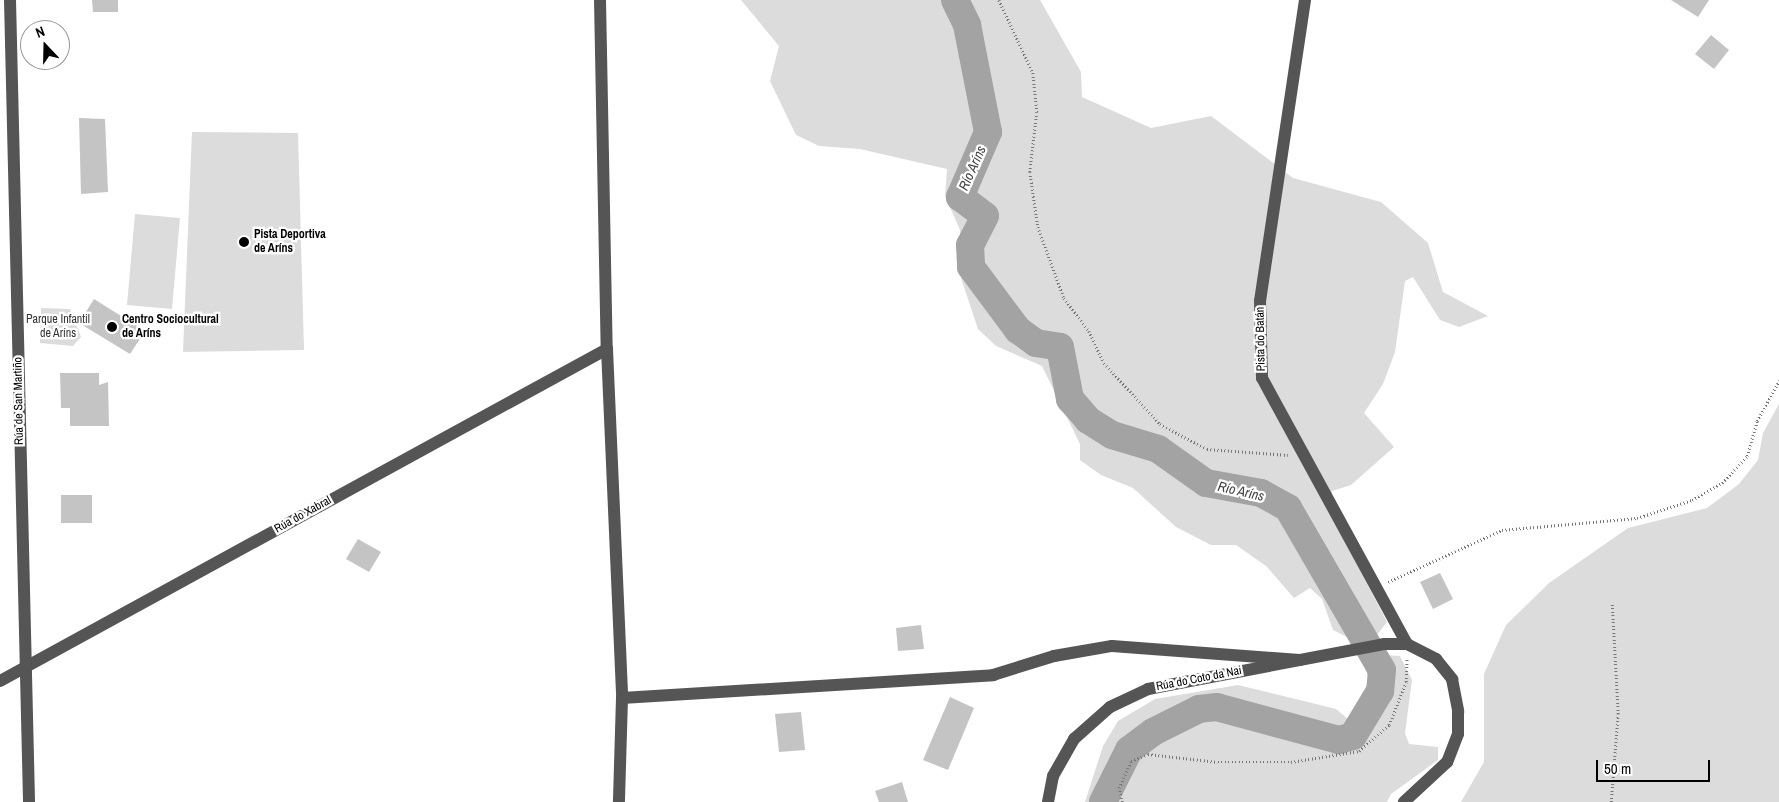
<!DOCTYPE html>
<html>
<head>
<meta charset="utf-8">
<style>
	body { margin:0 }
	#map { position:relative; width:1779px; height:802px; overflow:hidden; background:#fff; font-family:"Archivo Narrow",sans-serif }
	div>[style] { position:absolute }
	[style*='--x'] { left:calc(var(--x)*1px); top:calc(var(--y)*1px); width:calc(var(--w)*1px); rotate:calc(var(--a)*1deg) }
	.green>* { inset:0; background:#dcdcdc }
	.river>* { height:28px; margin:-14px; padding:0 14px; transform-origin:14px; border-radius:14px; background:#a3a3a3 }
	.building>* { inset:0; background:#c4c4c4 }
	.path>* { height:2.5px; margin-top:-1.25px; transform-origin:0; background:repeating-linear-gradient(90deg,#777 0 1px,transparent 0 3.5px) }
	.minor>* { height:12px; margin:-6px; padding:0 6px; transform-origin:6px; border-radius:6px; background:#555 }
	.dots>* { width:14px; height:14px; translate:-50% -50%; box-sizing:border-box; border:2px solid #fff; border-radius:50% }
	span { translate:-50% -50%; white-space:nowrap; text-align:center; line-height:1.15; -webkit-text-stroke:4.5px #fff; paint-order:stroke }
	.poi-label { font-size:12px; color:#000; font-weight:700 }
	.left { translate:0 -50%; text-align:left }
	.park-label { font-size:12px; color:#333 }
	.street-label { font-size:12px; color:#000 }
	.water-label { font-size:14px; color:#444; font-style:italic }
	.north { position:absolute; left:20px; top:20px; width:50px; height:50px; box-sizing:border-box; background:#fff; border:1px solid #999; border-radius:50%; rotate:339deg; font-size:14px; font-weight:700; line-height:20px; text-align:center; color:#000 }
	.north::after { content:''; display:block; margin:auto; width:18px; height:22px; background:#000; clip-path:polygon(50% 0,100% 100%,50% 72%,0 100%) }
	.scale { position:absolute; left:1596px; top:760px; width:114px; height:22px; box-sizing:border-box; border:2px solid #000; border-top:0; padding-left:6px; font-size:15px; line-height:18px; white-space:nowrap; color:#000; -webkit-text-stroke:4px #fff; paint-order:stroke }
</style>
</head>
<body>
<div id="map">
	<div class="green">
		<div style="clip-path:polygon(741px 0,1040px 0,1081px 72px,1082px 97px,1151px 128px,1211px 116px,1293px 178px,1381px 202px,1428px 243px,1443px 292px,1488px 316px,1459px 327px,1440px 320px,1413px 277px,1405px 281px,1395px 352px,1383px 384px,1364px 413px,1394px 447px,1351px 485px,1332px 491px,1328px 509px,1387px 622px,1377px 635px,1351px 639px,1333px 630px,1322px 599px,1310px 588px,1294px 598px,1266px 566px,1236px 545px,1211px 545px,1176px 527px,1133px 488px,1101px 475px,1080px 460px,1080px 444px,1042px 366px,996px 346px,978px 329px,961px 278px,960px 230px,945px 196px,947px 169px,860px 149px,819px 146px,796px 135px,770px 81px,779px 46px)"></div>
		<div style="clip-path:polygon(192px 132px,298px 133px,304px 350px,183px 352px)"></div>
		<div style="clip-path:polygon(135px 214px,180px 218px,172px 309px,127px 305px)"></div>
		<div style="clip-path:polygon(41px 308px,70px 309px,81px 337px,73px 346px,40px 343px)"></div>
		<div style="clip-path:polygon(1779px 404px,1779px 802px,1461px 802px,1484px 762px,1484px 674px,1506px 625px,1549px 583px,1628px 528px,1707px 508px,1739px 484px,1758px 460px,1763px 433px)"></div>
		<div style="clip-path:polygon(1384px 655px,1400px 656px,1412px 680px,1405px 733px,1409px 744px,1438px 747px,1438px 760px,1391px 794px,1387px 802px,1085px 802px,1103px 746px,1118px 721px,1155px 699px,1238px 685px,1336px 709px,1348px 719px,1357px 719px,1369px 679px,1363px 662px)"></div>
	</div>
	<div class="river">
		<div style="--x:955;--y:0;--w:28;--a:64"></div>
		<div style="--x:967;--y:25;--w:109;--a:78.9"></div>
		<div style="--x:988;--y:132;--w:71;--a:113.3"></div>
		<div style="--x:960;--y:197;--w:31;--a:37"></div>
		<div style="--x:985;--y:216;--w:33;--a:117"></div>
		<div style="--x:970;--y:245;--w:22;--a:87"></div>
		<div style="--x:971;--y:267;--w:79;--a:53.3"></div>
		<div style="--x:1018;--y:330;--w:22;--a:36"></div>
		<div style="--x:1036;--y:343;--w:24;--a:9"></div>
		<div style="--x:1060;--y:347;--w:53;--a:79.1"></div>
		<div style="--x:1070;--y:399;--w:28;--a:49"></div>
		<div style="--x:1088;--y:420;--w:28;--a:32"></div>
		<div style="--x:1112;--y:435;--w:48;--a:16.9"></div>
		<div style="--x:1158;--y:449;--w:59;--a:35.3"></div>
		<div style="--x:1206;--y:483;--w:56;--a:10.3"></div>
		<div style="--x:1261;--y:493;--w:31;--a:29"></div>
		<div style="--x:1288;--y:508;--w:187;--a:59.9"></div>
		<div style="--x:1382;--y:670;--w:21;--a:95"></div>
		<div style="--x:1380;--y:691;--w:52;--a:121"></div>
		<div style="--x:1353;--y:736;--w:15;--a:164"></div>
		<div style="--x:1339;--y:740;--w:126;--a:-164.9"></div>
		<div style="--x:1217;--y:707;--w:18;--a:174"></div>
		<div style="--x:1199;--y:709;--w:51;--a:153.4"></div>
		<div style="--x:1153;--y:732;--w:30;--a:143"></div>
		<div style="--x:1129;--y:750;--w:58;--a:116.6"></div>
	</div>
	<div class="building">
		<div style="clip-path:polygon(92px 0,118px 0,118px 12px,93px 12px)"></div>
		<div style="clip-path:polygon(1671px 0,1709px 0,1698px 17px)"></div>
		<div style="clip-path:polygon(1711px 35px,1729px 50px,1714px 69px,1695px 54px)"></div>
		<div style="clip-path:polygon(79px 118px,105px 119px,108px 192px,81px 194px)"></div>
		<div style="clip-path:polygon(94px 299px,145px 331px,130px 354px,79px 323px)"></div>
		<div style="clip-path:polygon(60px 373px,99px 373px,99px 385px,108px 382px,109px 426px,70px 426px,70px 408px,61px 408px)"></div>
		<div style="clip-path:polygon(61px 495px,92px 495px,92px 523px,61px 523px)"></div>
		<div style="clip-path:polygon(358px 539px,381px 552px,369px 572px,346px 559px)"></div>
		<div style="clip-path:polygon(1440px 573px,1453px 599px,1433px 609px,1420px 582px)"></div>
		<div style="clip-path:polygon(921px 625px,924px 649px,898px 651px,896px 628px)"></div>
		<div style="clip-path:polygon(950px 697px,974px 708px,948px 770px,923px 760px)"></div>
		<div style="clip-path:polygon(801px 712px,805px 750px,779px 752px,775px 714px)"></div>
		<div style="clip-path:polygon(902px 782px,908px 802px,879px 802px,875px 791px)"></div>
	</div>
	<div class="path">
		<div style="--x:999;--y:0;--w:81;--a:65"></div>
		<div style="--x:1033;--y:73;--w:39;--a:84"></div>
		<div style="--x:1037;--y:112;--w:60;--a:96.7"></div>
		<div style="--x:1030;--y:172;--w:56;--a:81.7"></div>
		<div style="--x:1038;--y:227;--w:76;--a:69.9"></div>
		<div style="--x:1064;--y:298;--w:41;--a:52.9"></div>
		<div style="--x:1089;--y:331;--w:35;--a:65"></div>
		<div style="--x:1104;--y:363;--w:83;--a:47.4"></div>
		<div style="--x:1160;--y:424;--w:53;--a:28"></div>
		<div style="--x:1207;--y:449;--w:81;--a:4.2"></div>
		<div style="--x:1388;--y:582;--w:125;--a:-24.5"></div>
		<div style="--x:1502;--y:530;--w:136;--a:-5.1"></div>
		<div style="--x:1637;--y:518;--w:58;--a:-18.1"></div>
		<div style="--x:1692;--y:500;--w:34;--a:-30"></div>
		<div style="--x:1722;--y:483;--w:37;--a:-47"></div>
		<div style="--x:1747;--y:456;--w:36;--a:-74"></div>
		<div style="--x:1757;--y:421;--w:46;--a:-61.2"></div>
		<div style="--x:1122;--y:802;--w:14;--a:-102"></div>
		<div style="--x:1119;--y:788;--w:30;--a:-66"></div>
		<div style="--x:1131;--y:761;--w:18;--a:-22"></div>
		<div style="--x:1148;--y:754;--w:70;--a:6.5"></div>
		<div style="--x:1218;--y:762;--w:73;--a:0"></div>
		<div style="--x:1291;--y:762;--w:69;--a:-9.2"></div>
		<div style="--x:1359;--y:751;--w:40;--a:-41"></div>
		<div style="--x:1389;--y:725;--w:46;--a:-68.4"></div>
		<div style="--x:1406;--y:682;--w:24;--a:-88"></div>
		<div style="--x:1611;--y:802;--w:88;--a:-85.5"></div>
		<div style="--x:1618;--y:714;--w:112;--a:-93.1"></div>
	</div>
	<div class="minor">
		<div style="--x:10;--y:0;--w:802;--a:88.64"></div>
		<div style="--x:600;--y:0;--w:349;--a:88.9"></div>
		<div style="--x:607;--y:349;--w:349;--a:87.5"></div>
		<div style="--x:622;--y:698;--w:104;--a:91.7"></div>
		<div style="--x:1305;--y:0;--w:304;--a:98.5"></div>
		<div style="--x:1260;--y:301;--w:77;--a:88.5"></div>
		<div style="--x:1262;--y:378;--w:303;--a:61.4"></div>
		<div style="--x:0;--y:681;--w:692;--a:-28.68"></div>
		<div style="--x:622;--y:698;--w:372;--a:-3.5"></div>
		<div style="--x:993;--y:675;--w:64;--a:-17.3"></div>
		<div style="--x:1054;--y:656;--w:59;--a:-9.8"></div>
		<div style="--x:1112;--y:646;--w:188;--a:4.3"></div>
		<div style="--x:1048;--y:802;--w:26;--a:-79"></div>
		<div style="--x:1053;--y:776;--w:43;--a:-60.4"></div>
		<div style="--x:1074;--y:739;--w:48;--a:-41.6"></div>
		<div style="--x:1110;--y:707;--w:42;--a:-25.3"></div>
		<div style="--x:1148;--y:689;--w:240;--a:-10.8"></div>
		<div style="--x:1384;--y:644;--w:23;--a:0"></div>
		<div style="--x:1407;--y:644;--w:33;--a:27"></div>
		<div style="--x:1436;--y:659;--w:26;--a:51"></div>
		<div style="--x:1452;--y:679;--w:33;--a:79"></div>
		<div style="--x:1458;--y:711;--w:23;--a:90"></div>
		<div style="--x:1458;--y:734;--w:30;--a:111"></div>
		<div style="--x:1447;--y:762;--w:59;--a:137.1"></div>
	</div>
	<div class="dots">
		<div style="left:244px;top:242px;background:#000"></div>
		<div style="left:112px;top:327px;background:#000"></div>
	</div>
	<div class="poi-label">
		<span class="left" style="left:254px;top:242px">Pista Deportiva<br>de Aríns</span>
		<span class="left" style="left:122px;top:327px">Centro Sociocultural<br>de Aríns</span>
	</div>
	<div class="park-label">
		<span style="left:58px;top:327px">Parque Infantil<br>de Aríns</span>
	</div>
	<div class="street-label">
		<span style="left:1261px;top:339px;rotate:-91deg">Pista do Batán</span>
		<span style="left:19px;top:401px;rotate:-91deg">Rúa de San Martiño</span>
		<span style="left:303px;top:515px;rotate:-29deg">Rúa do Xabral</span>
		<span style="left:1199px;top:679px;rotate:-11deg">Rúa do Coto da Nai</span>
	</div>
	<div class="water-label">
		<span style="left:972px;top:168px;rotate:-66deg">Río Aríns</span>
		<span style="left:1241px;top:491px;rotate:13deg">Río Aríns</span>
	</div>
	<div class="north">N</div>
	<div class="scale">50 m</div>
</div>
</body>
</html>
